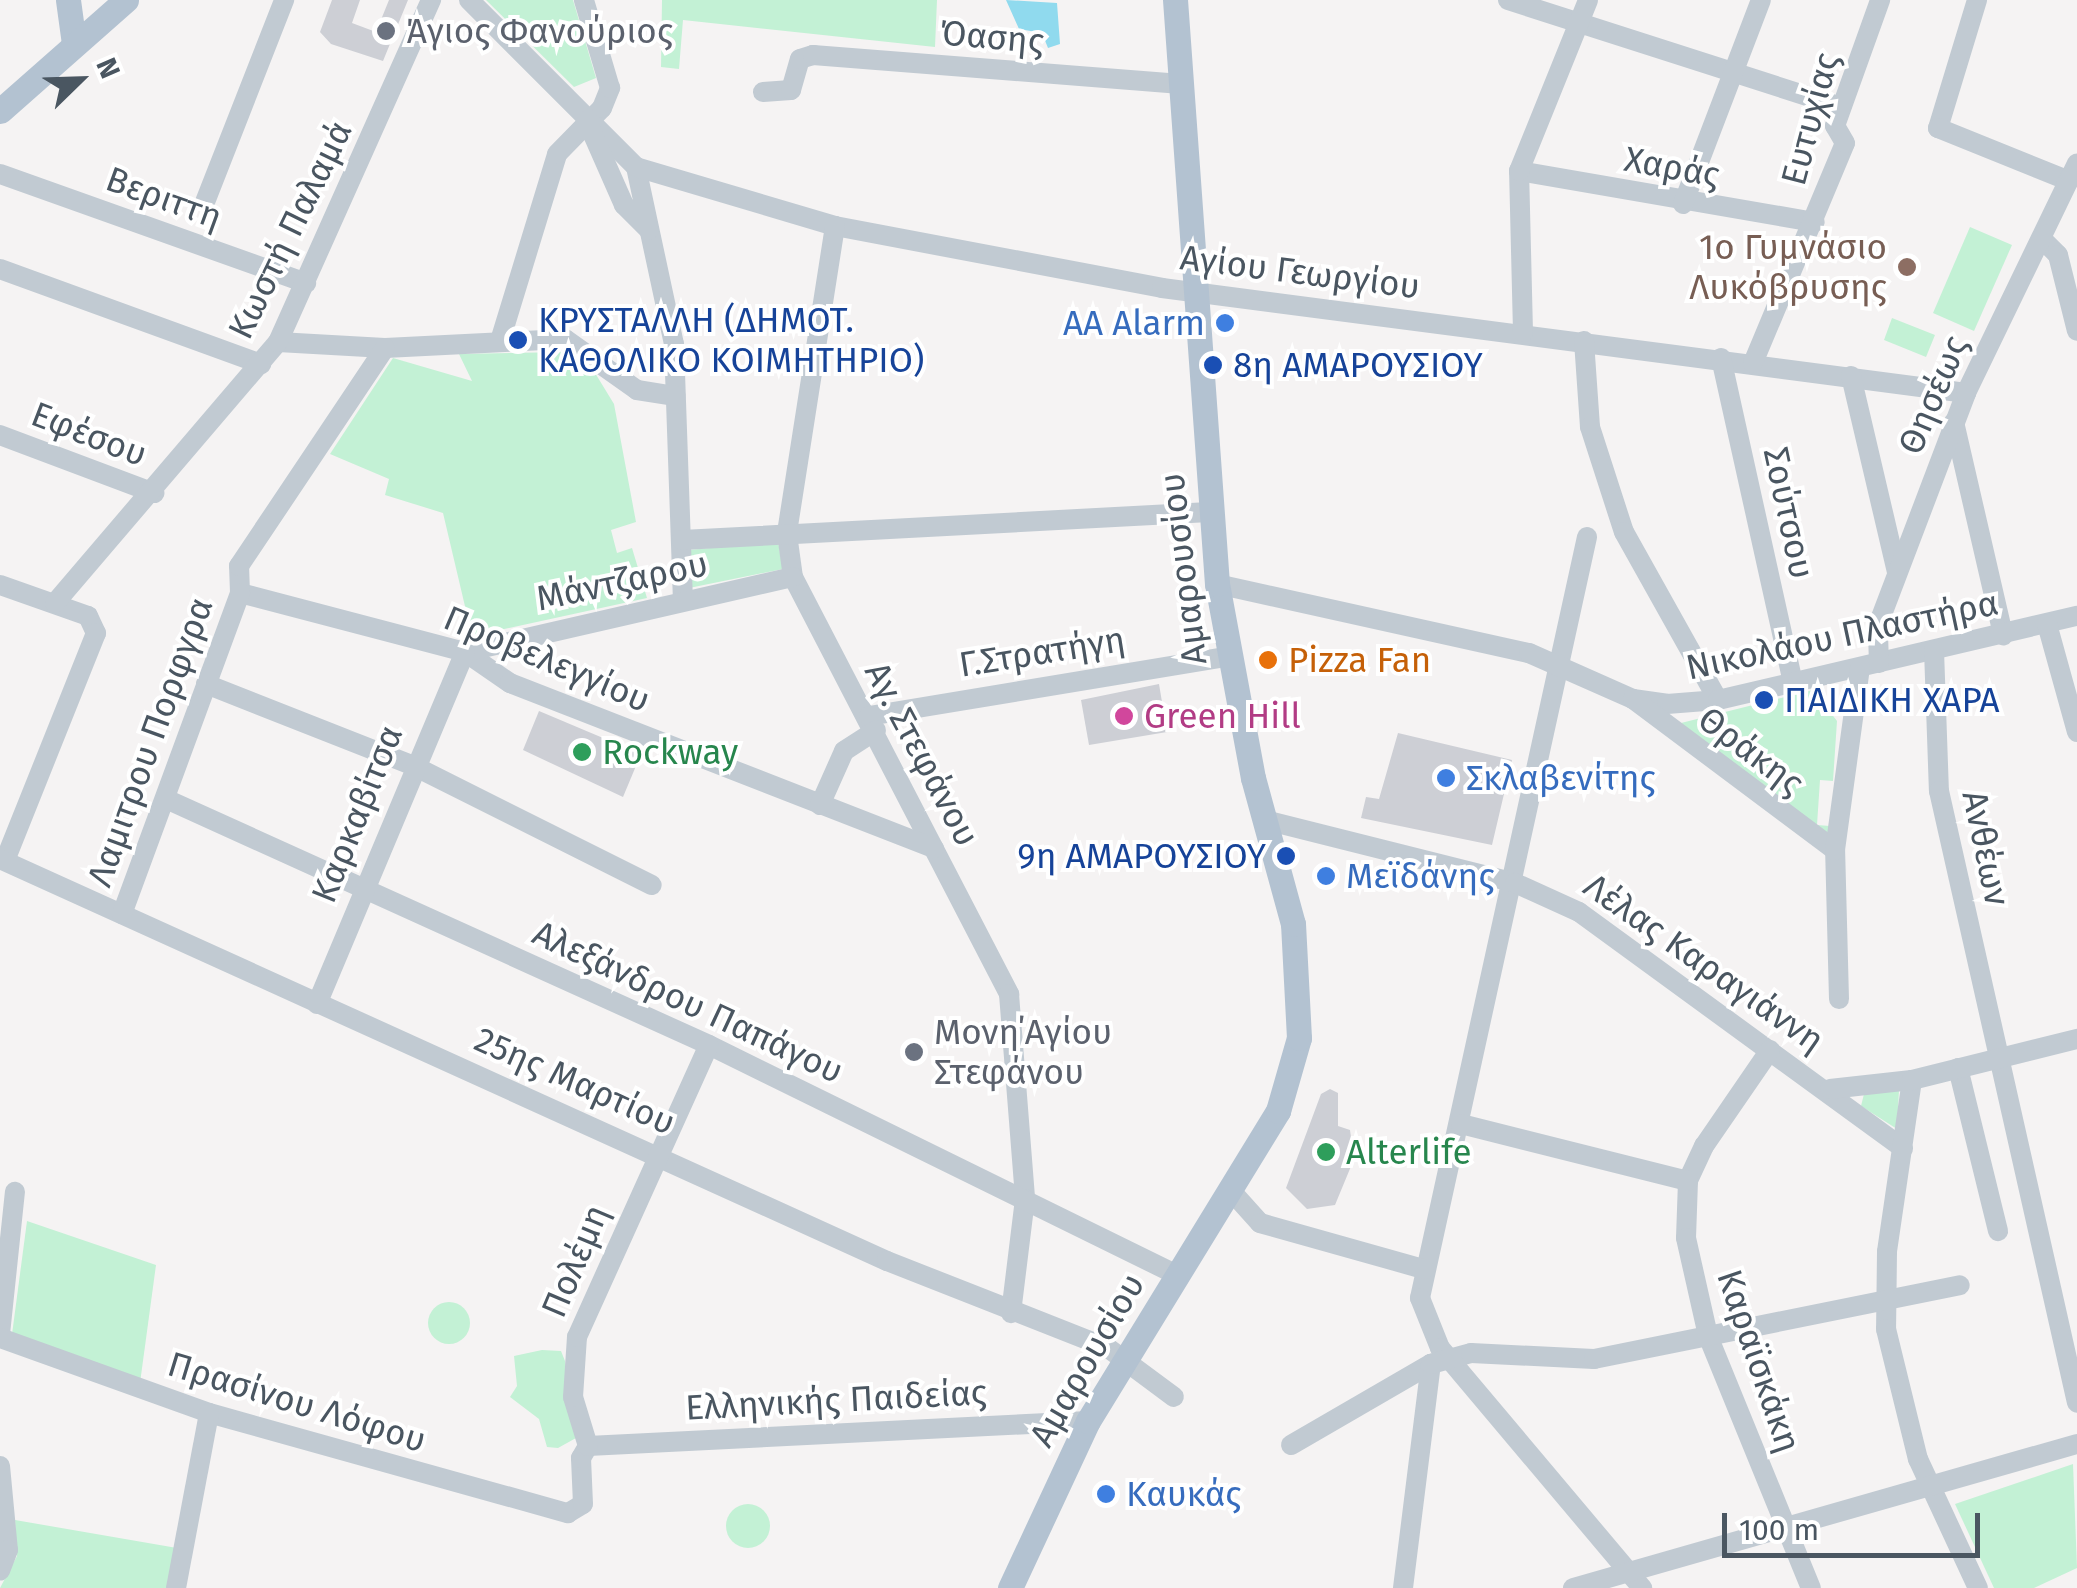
<!DOCTYPE html>
<html>
<head>
<meta charset="utf-8">
<style>
	body { margin:0 }
	#map { position:relative; width:2077px; height:1588px; overflow:hidden; background:#f5f3f3; font-family:"Fira Sans",sans-serif }
	div>[style] { position:absolute }
	[style*='--x'] { left:calc(var(--x)*1px); top:calc(var(--y)*1px); width:calc(var(--w)*1px); rotate:calc(var(--a)*1deg) }
	.green>* { inset:0; background:#c3f1d5 }
	.round { border-radius:50% }
	.water>* { inset:0; background:#90daee }
	.building>* { inset:0; background:#cdcfd5 }
	.minor>* { height:20px; margin:-10px; padding:0 10px; transform-origin:10px; border-radius:10px; background:#c1cad2 }
	.major>* { height:25px; margin:-12.5px; padding:0 12.5px; transform-origin:12.5px; border-radius:12.5px; background:#b3c2d1 }
	.dots>* { width:28px; height:28px; translate:-50% -50%; box-sizing:border-box; border:5px solid #fff; border-radius:50% }
	span { translate:-50% -50%; white-space:nowrap; text-align:center; line-height:1.15; -webkit-text-stroke:8px #fff; paint-order:stroke }
	.worship-label { font-size:35px; color:#5b616d }
	.left { translate:0 -50%; text-align:left }
	.street-label { font-size:35px; color:#4a5661 }
	.education-label { font-size:35px; color:#785e54 }
	.right { translate:-100% -50%; text-align:right }
	.transit-label { font-size:35px; color:#164399 }
	.shop-label { font-size:35px; color:#366cbe }
	.food-label { font-size:35px; color:#c56008 }
	.hotel-label { font-size:35px; color:#b23c85 }
	.leisure-label { font-size:35px; color:#27864d }
	.north { position:absolute; left:30px; top:30px; width:100px; height:100px; -webkit-text-stroke:8px #fff; paint-order:stroke; rotate:67deg; font-size:28px; font-weight:700; line-height:40px; text-align:center; color:#4a5661 }
	.north::after { content:''; display:block; margin:auto; width:35px; height:45px; background:#4a5661; clip-path:polygon(50% 0,100% 100%,50% 72%,0 100%) }
	.scale { position:absolute; left:1722px; top:1513px; width:258px; height:45px; box-sizing:border-box; border:5px solid #4a5661; border-top:0; padding-left:12px; font-size:30px; line-height:35px; white-space:nowrap; color:#4a5661; -webkit-text-stroke:8px #fff; paint-order:stroke }
</style>
</head>
<body>
<div id="map">
	<div class="green">
		<div style="clip-path:polygon(486px 0,573px 0,596px 78px,574px 87px)"></div>
		<div style="clip-path:polygon(662px 0,937px 0,935px 47px,683px 20px,679px 69px,661px 67px)"></div>
		<div style="clip-path:polygon(1970px 227px,2012px 245px,1974px 331px,1933px 313px)"></div>
		<div style="clip-path:polygon(1892px 318px,1935px 335px,1926px 357px,1884px 340px)"></div>
		<div style="clip-path:polygon(569px 352px,592px 368px,614px 404px,636px 522px,611px 530px,617px 553px,632px 548px,647px 598px,472px 636px,443px 513px,385px 495px,389px 479px,330px 454px,393px 358px,472px 381px,459px 354px)"></div>
		<div style="clip-path:polygon(778px 542px,783px 569px,689px 588px,688px 550px)"></div>
		<div style="clip-path:polygon(1813px 690px,1837px 721px,1833px 781px,1820px 780px,1817px 825px,1830px 826px,1829px 836px,1677px 724px)"></div>
		<div style="clip-path:polygon(1899px 1090px,1897px 1129px,1861px 1106px,1864px 1094px)"></div>
		<div style="clip-path:polygon(27px 1221px,156px 1265px,140px 1383px,11px 1342px)"></div>
		<div class="round" style="left:428px;top:1302px;width:42px;height:42px"></div>
		<div style="clip-path:polygon(542px 1350px,561px 1351px,565px 1361px,576px 1438px,558px 1448px,547px 1447px,539px 1419px,510px 1397px,517px 1386px,514px 1356px)"></div>
		<div style="clip-path:polygon(2073px 1464px,2077px 1568px,2034px 1588px,1994px 1588px,1955px 1504px)"></div>
		<div class="round" style="left:726px;top:1504px;width:44px;height:44px"></div>
		<div style="clip-path:polygon(15px 1520px,177px 1548px,168px 1588px,0 1588px,17px 1556px)"></div>
	</div>
	<div class="water">
		<div style="clip-path:polygon(1006px 0,1057px 3px,1060px 44px,1048px 48px,1042px 33px,1019px 29px)"></div>
	</div>
	<div class="building">
		<div style="clip-path:polygon(332px 0,360px 0,352px 23px,376px 32px,389px 0,408px 0,383px 61px,331px 44px,320px 32px)"></div>
		<div style="clip-path:polygon(1159px 684px,1167px 732px,1089px 745px,1081px 700px)"></div>
		<div style="clip-path:polygon(539px 711px,641px 754px,623px 797px,523px 750px)"></div>
		<div style="clip-path:polygon(1398px 733px,1512px 760px,1492px 845px,1361px 818px,1366px 797px,1379px 799px)"></div>
		<div style="clip-path:polygon(1330px 1089px,1338px 1093px,1338px 1126px,1350px 1130px,1354px 1159px,1335px 1205px,1307px 1209px,1286px 1188px,1321px 1094px)"></div>
	</div>
	<div class="minor">
		<div style="--x:469;--y:0;--w:236;--a:45"></div>
		<div style="--x:636;--y:167;--w:181;--a:77.9"></div>
		<div style="--x:674;--y:344;--w:257;--a:88"></div>
		<div style="--x:1508;--y:0;--w:350;--a:17.8"></div>
		<div style="--x:1977;--y:0;--w:134;--a:106.9"></div>
		<div style="--x:1938;--y:128;--w:141;--a:22"></div>
		<div style="--x:763;--y:92;--w:28;--a:-4"></div>
		<div style="--x:791;--y:90;--w:32;--a:-74"></div>
		<div style="--x:800;--y:59;--w:14;--a:-17"></div>
		<div style="--x:813;--y:55;--w:369;--a:4.5"></div>
		<div style="--x:587;--y:121;--w:92;--a:66.2"></div>
		<div style="--x:624;--y:205;--w:35;--a:45"></div>
		<div style="--x:636;--y:167;--w:208;--a:16.5"></div>
		<div style="--x:835;--y:226;--w:333;--a:10.7"></div>
		<div style="--x:1162;--y:288;--w:811;--a:7.44"></div>
		<div style="--x:1519;--y:171;--w:300;--a:9.8"></div>
		<div style="--x:0;--y:174;--w:325;--a:19.6"></div>
		<div style="--x:205;--y:202;--w:217;--a:-68.6"></div>
		<div style="--x:1683;--y:204;--w:218;--a:-69.1"></div>
		<div style="--x:835;--y:226;--w:312;--a:98.9"></div>
		<div style="--x:787;--y:534;--w:43;--a:82.1"></div>
		<div style="--x:793;--y:577;--w:470;--a:62.6"></div>
		<div style="--x:1009;--y:994;--w:206;--a:85.5"></div>
		<div style="--x:1025;--y:1199;--w:115;--a:97"></div>
		<div style="--x:2043;--y:240;--w:21;--a:45"></div>
		<div style="--x:2058;--y:255;--w:78;--a:76"></div>
		<div style="--x:0;--y:269;--w:278;--a:20"></div>
		<div style="--x:1523;--y:332;--w:161;--a:-91.4"></div>
		<div style="--x:1519;--y:171;--w:184;--a:-68"></div>
		<div style="--x:500;--y:341;--w:195;--a:-73"></div>
		<div style="--x:557;--y:154;--w:64;--a:-45.6"></div>
		<div style="--x:602;--y:108;--w:22;--a:-68"></div>
		<div style="--x:610;--y:88;--w:92;--a:-106.5"></div>
		<div style="--x:1584;--y:341;--w:86;--a:86"></div>
		<div style="--x:1590;--y:427;--w:110;--a:72.1"></div>
		<div style="--x:1624;--y:532;--w:193;--a:60.8"></div>
		<div style="--x:278;--y:342;--w:107;--a:3.2"></div>
		<div style="--x:385;--y:348;--w:180;--a:-2.9"></div>
		<div style="--x:565;--y:339;--w:88;--a:35.3"></div>
		<div style="--x:637;--y:390;--w:39;--a:9"></div>
		<div style="--x:1721;--y:358;--w:333;--a:77.5"></div>
		<div style="--x:1753;--y:363;--w:238;--a:-67.3"></div>
		<div style="--x:1845;--y:143;--w:20;--a:-120"></div>
		<div style="--x:1835;--y:126;--w:134;--a:-70.3"></div>
		<div style="--x:1851;--y:376;--w:201;--a:76.8"></div>
		<div style="--x:1954;--y:422;--w:219;--a:77"></div>
		<div style="--x:0;--y:435;--w:165;--a:20.6"></div>
		<div style="--x:1587;--y:537;--w:779;--a:102.38"></div>
		<div style="--x:1420;--y:1298;--w:54;--a:68.2"></div>
		<div style="--x:1440;--y:1348;--w:314;--a:49.9"></div>
		<div style="--x:682;--y:540;--w:528;--a:-3.04"></div>
		<div style="--x:1217;--y:584;--w:320;--a:12.5"></div>
		<div style="--x:1529;--y:653;--w:114;--a:23.9"></div>
		<div style="--x:1633;--y:699;--w:34;--a:8"></div>
		<div style="--x:1667;--y:704;--w:51;--a:-4.5"></div>
		<div style="--x:1718;--y:700;--w:369;--a:-13.2"></div>
		<div style="--x:0;--y:585;--w:93;--a:19.4"></div>
		<div style="--x:88;--y:616;--w:19;--a:65"></div>
		<div style="--x:96;--y:633;--w:245;--a:111.8"></div>
		<div style="--x:240;--y:593;--w:233;--a:14.7"></div>
		<div style="--x:465;--y:652;--w:55;--a:34.6"></div>
		<div style="--x:510;--y:683;--w:455;--a:21.3"></div>
		<div style="--x:240;--y:593;--w:27;--a:-92"></div>
		<div style="--x:239;--y:566;--w:262;--a:-56.2"></div>
		<div style="--x:55;--y:603;--w:343;--a:-49.5"></div>
		<div style="--x:278;--y:342;--w:375;--a:-65.9"></div>
		<div style="--x:2047;--y:624;--w:112;--a:74.5"></div>
		<div style="--x:1934;--y:650;--w:141;--a:88"></div>
		<div style="--x:1939;--y:791;--w:627;--a:77.29"></div>
		<div style="--x:465;--y:652;--w:336;--a:-12.9"></div>
		<div style="--x:1879;--y:663;--w:38;--a:-92"></div>
		<div style="--x:1878;--y:625;--w:248;--a:-69.2"></div>
		<div style="--x:1966;--y:393;--w:255;--a:-64.2"></div>
		<div style="--x:206;--y:684;--w:221;--a:21.5"></div>
		<div style="--x:412;--y:765;--w:268;--a:26.6"></div>
		<div style="--x:1633;--y:699;--w:252;--a:36.8"></div>
		<div style="--x:869;--y:716;--w:362;--a:-9.4"></div>
		<div style="--x:166;--y:799;--w:596;--a:24.37"></div>
		<div style="--x:709;--y:1045;--w:521;--a:26.17"></div>
		<div style="--x:820;--y:805;--w:59;--a:-66"></div>
		<div style="--x:844;--y:751;--w:38;--a:-33"></div>
		<div style="--x:1265;--y:820;--w:258;--a:14.1"></div>
		<div style="--x:1515;--y:883;--w:70;--a:24.4"></div>
		<div style="--x:1579;--y:912;--w:401;--a:36.1"></div>
		<div style="--x:0;--y:859;--w:974;--a:24.38"></div>
		<div style="--x:887;--y:1261;--w:238;--a:21.5"></div>
		<div style="--x:1108;--y:1348;--w:82;--a:36.6"></div>
		<div style="--x:122;--y:914;--w:342;--a:-69.8"></div>
		<div style="--x:1839;--y:999;--w:149;--a:-91.5"></div>
		<div style="--x:1835;--y:850;--w:184;--a:-82.2"></div>
		<div style="--x:317;--y:1004;--w:382;--a:-67.2"></div>
		<div style="--x:1770;--y:1050;--w:116;--a:124.5"></div>
		<div style="--x:1704;--y:1146;--w:38;--a:115"></div>
		<div style="--x:1688;--y:1181;--w:57;--a:92"></div>
		<div style="--x:1686;--y:1238;--w:100;--a:77.3"></div>
		<div style="--x:1708;--y:1336;--w:272;--a:67.8"></div>
		<div style="--x:1958;--y:1068;--w:168;--a:76.2"></div>
		<div style="--x:1912;--y:1080;--w:174;--a:98.3"></div>
		<div style="--x:1887;--y:1252;--w:77;--a:90.7"></div>
		<div style="--x:1886;--y:1329;--w:134;--a:76.2"></div>
		<div style="--x:1918;--y:1459;--w:142;--a:65.1"></div>
		<div style="--x:1830;--y:1089;--w:82;--a:-6.3"></div>
		<div style="--x:1912;--y:1080;--w:170;--a:-14"></div>
		<div style="--x:1461;--y:1124;--w:234;--a:14.1"></div>
		<div style="--x:1233;--y:1193;--w:40;--a:48"></div>
		<div style="--x:1260;--y:1223;--w:170;--a:15.7"></div>
		<div style="--x:0;--y:1334;--w:143;--a:-84"></div>
		<div style="--x:0;--y:1338;--w:222;--a:19.7"></div>
		<div style="--x:209;--y:1413;--w:373;--a:15.6"></div>
		<div style="--x:568;--y:1513;--w:17;--a:-31"></div>
		<div style="--x:583;--y:1504;--w:46;--a:-92.5"></div>
		<div style="--x:581;--y:1458;--w:14;--a:-60"></div>
		<div style="--x:1291;--y:1445;--w:162;--a:-30.1"></div>
		<div style="--x:588;--y:1446;--w:501;--a:-2.86"></div>
		<div style="--x:588;--y:1446;--w:51;--a:-107"></div>
		<div style="--x:573;--y:1397;--w:60;--a:-86.2"></div>
		<div style="--x:577;--y:1337;--w:320;--a:-65.7"></div>
		<div style="--x:0;--y:1466;--w:84;--a:84.6"></div>
		<div style="--x:8;--y:1550;--w:22;--a:111"></div>
		<div style="--x:176;--y:1588;--w:178;--a:-79.3"></div>
		<div style="--x:1403;--y:1588;--w:226;--a:-82.9"></div>
		<div style="--x:1431;--y:1364;--w:41;--a:-15.4"></div>
		<div style="--x:1471;--y:1353;--w:123;--a:2.8"></div>
		<div style="--x:1594;--y:1359;--w:373;--a:-11.4"></div>
		<div style="--x:1573;--y:1588;--w:524;--a:-15.95"></div>
	</div>
	<div class="major">
		<div style="--x:68;--y:0;--w:44;--a:82.2"></div>
		<div style="--x:0;--y:111;--w:168;--a:-41.4"></div>
		<div style="--x:1010;--y:1588;--w:184;--a:-65"></div>
		<div style="--x:1088;--y:1421;--w:364;--a:-58.5"></div>
		<div style="--x:1278;--y:1111;--w:76;--a:-74"></div>
		<div style="--x:1299;--y:1038;--w:114;--a:-93"></div>
		<div style="--x:1293;--y:924;--w:151;--a:-105.3"></div>
		<div style="--x:1253;--y:778;--w:197;--a:-100.5"></div>
		<div style="--x:1217;--y:584;--w:586;--a:-94.11"></div>
	</div>
	<div class="dots">
		<div style="left:386px;top:31px;background:#6b7280"></div>
		<div style="left:1907px;top:267px;background:#8d6e63"></div>
		<div style="left:1225px;top:323px;background:#3f7fe0"></div>
		<div style="left:518px;top:340px;background:#1a4fb4"></div>
		<div style="left:1213px;top:365px;background:#1a4fb4"></div>
		<div style="left:1268px;top:660px;background:#e8710a"></div>
		<div style="left:1764px;top:700px;background:#1a4fb4"></div>
		<div style="left:1124px;top:716px;background:#d1479c"></div>
		<div style="left:582px;top:752px;background:#2e9e5b"></div>
		<div style="left:1446px;top:778px;background:#3f7fe0"></div>
		<div style="left:1286px;top:856px;background:#1a4fb4"></div>
		<div style="left:1326px;top:876px;background:#3f7fe0"></div>
		<div style="left:914px;top:1052px;background:#6b7280"></div>
		<div style="left:1326px;top:1152px;background:#2e9e5b"></div>
		<div style="left:1106px;top:1494px;background:#3f7fe0"></div>
	</div>
	<div class="worship-label">
		<span class="left" style="left:406px;top:31px">Άγιος Φανούριος</span>
		<span class="left" style="left:934px;top:1052px">Μονη΄Αγίου<br>Στεφάνου</span>
	</div>
	<div class="street-label">
		<span style="left:992px;top:37px;rotate:5deg">Όασης</span>
		<span style="left:1810px;top:119px;rotate:-75deg">Ευτυχίας</span>
		<span style="left:1672px;top:167px;rotate:10deg">Χαράς</span>
		<span style="left:164px;top:198px;rotate:20deg">Βεριττη</span>
		<span style="left:290px;top:230px;rotate:-64deg">Κωστή Παλαμά</span>
		<span style="left:1300px;top:272px;rotate:7deg">Αγίου Γεωργίου</span>
		<span style="left:1933px;top:395px;rotate:-67deg">Θησέως</span>
		<span style="left:89px;top:434px;rotate:21deg">Εφέσου</span>
		<span style="left:1789px;top:513px;rotate:78deg">Σούτσου</span>
		<span style="left:1183px;top:569px;rotate:-97deg">Αμαρουσίου</span>
		<span style="left:622px;top:581px;rotate:-12deg">Μάντζαρου</span>
		<span style="left:1842px;top:635px;rotate:-12deg">Νικολάου Πλαστήρα</span>
		<span style="left:1042px;top:652px;rotate:-9deg">Γ.Στρατήγη</span>
		<span style="left:547px;top:659px;rotate:23deg">Προβελεγγίου</span>
		<span style="left:150px;top:742px;rotate:-70deg">Λαμιτρου Πορφγρα</span>
		<span style="left:1751px;top:751px;rotate:37deg">Θράκης</span>
		<span style="left:922px;top:754px;rotate:62deg">Αγ. Στεφάνου</span>
		<span style="left:357px;top:814px;rotate:-68deg">Καρκαβίτσα</span>
		<span style="left:1986px;top:848px;rotate:78deg">Ανθέων</span>
		<span style="left:1704px;top:963px;rotate:35deg">Λέλας Καραγιάννη</span>
		<span style="left:688px;top:1002px;rotate:25deg">Αλεξάνδρου Παπάγου</span>
		<span style="left:575px;top:1081px;rotate:24deg">25ης Μαρτίου</span>
		<span style="left:575px;top:1261px;rotate:-67deg">Πολέμη</span>
		<span style="left:1087px;top:1360px;rotate:-60deg">Αμαρουσίου</span>
		<span style="left:1759px;top:1361px;rotate:71deg">Καραϊσκάκη</span>
		<span style="left:836px;top:1400px;rotate:-3deg">Ελληνικής Παιδείας</span>
		<span style="left:297px;top:1402px;rotate:17deg">Πρασίνου Λόφου</span>
	</div>
	<div class="education-label">
		<span class="right" style="left:1887px;top:267px">1ο Γυμνάσιο<br>Λυκόβρυσης</span>
	</div>
	<div class="transit-label">
		<span class="left" style="left:538px;top:340px">ΚΡΥΣΤΑΛΛΗ (ΔΗΜΟΤ.<br>ΚΑΘΟΛΙΚΟ ΚΟΙΜΗΤΗΡΙΟ)</span>
		<span class="left" style="left:1233px;top:365px">8η ΑΜΑΡΟΥΣΙΟΥ</span>
		<span class="left" style="left:1784px;top:700px">ΠΑΙΔΙΚΗ ΧΑΡΑ</span>
		<span class="right" style="left:1266px;top:856px">9η ΑΜΑΡΟΥΣΙΟΥ</span>
	</div>
	<div class="shop-label">
		<span class="right" style="left:1205px;top:323px">AA Alarm</span>
		<span class="left" style="left:1466px;top:778px">Σκλαβενίτης</span>
		<span class="left" style="left:1346px;top:876px">Μεϊδάνης</span>
		<span class="left" style="left:1126px;top:1494px">Καυκάς</span>
	</div>
	<div class="food-label">
		<span class="left" style="left:1288px;top:660px">Pizza Fan</span>
	</div>
	<div class="hotel-label">
		<span class="left" style="left:1144px;top:716px">Green Hill</span>
	</div>
	<div class="leisure-label">
		<span class="left" style="left:602px;top:752px">Rockway</span>
		<span class="left" style="left:1346px;top:1152px">Alterlife</span>
	</div>
	<div class="north">N</div>
	<div class="scale">100 m</div>
</div>
</body>
</html>
